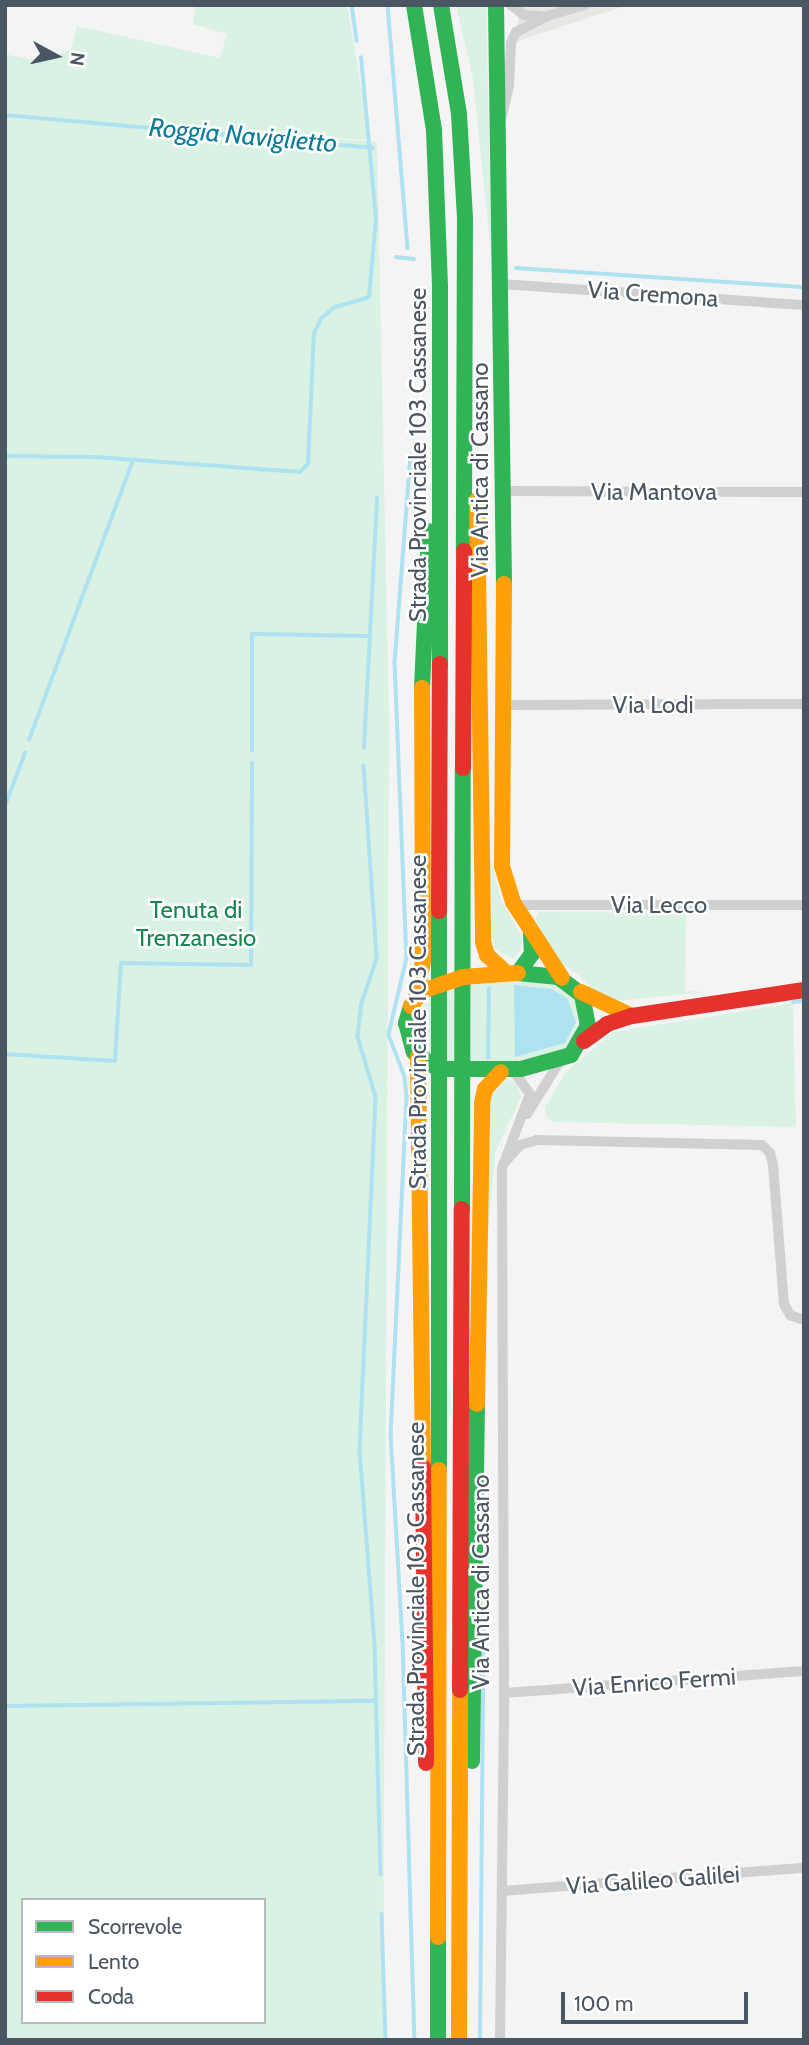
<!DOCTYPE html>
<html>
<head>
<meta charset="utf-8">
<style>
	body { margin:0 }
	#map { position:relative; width:809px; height:2045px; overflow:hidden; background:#f4f4f4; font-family:Cabin,sans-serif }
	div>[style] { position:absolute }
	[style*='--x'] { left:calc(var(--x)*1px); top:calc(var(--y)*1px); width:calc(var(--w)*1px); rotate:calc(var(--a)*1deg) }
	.commercial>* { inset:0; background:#e8e7e3 }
	.green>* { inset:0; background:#d9f2e3 }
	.water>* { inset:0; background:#aee2f0 }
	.stream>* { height:3.5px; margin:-1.75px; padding:0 1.75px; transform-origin:1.75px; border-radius:1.75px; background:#aee2f0 }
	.street>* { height:10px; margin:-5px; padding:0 5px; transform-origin:5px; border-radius:5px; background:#ced0d2 }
	.fast>* { height:16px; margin:-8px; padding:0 8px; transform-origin:8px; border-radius:8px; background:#30b455 }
	.slow>* { height:16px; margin:-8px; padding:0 8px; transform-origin:8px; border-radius:8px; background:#ff9f0a }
	.jam>* { height:16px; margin:-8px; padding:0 8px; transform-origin:8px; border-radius:8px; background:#e5322d }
	span { translate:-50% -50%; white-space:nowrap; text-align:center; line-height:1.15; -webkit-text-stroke:5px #fff; paint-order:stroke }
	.street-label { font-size:24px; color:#4a5661 }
	.park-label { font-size:24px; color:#17864f }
	.water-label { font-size:26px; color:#0c7c9b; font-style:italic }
	.frame { position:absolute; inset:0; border:7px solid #4a5661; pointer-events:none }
	.legend { position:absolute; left:21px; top:1898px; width:245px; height:126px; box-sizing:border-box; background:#fff; border:2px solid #b7bbc0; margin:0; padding:9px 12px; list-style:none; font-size:21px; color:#4a5661 }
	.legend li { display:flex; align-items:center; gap:14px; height:35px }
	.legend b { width:35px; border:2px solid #b7bbc0 }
	.north { position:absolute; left:21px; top:21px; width:70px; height:70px; -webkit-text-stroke:5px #fff; paint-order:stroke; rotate:98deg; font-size:19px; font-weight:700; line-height:28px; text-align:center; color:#4a5661 }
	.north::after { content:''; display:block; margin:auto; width:24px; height:32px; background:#4a5661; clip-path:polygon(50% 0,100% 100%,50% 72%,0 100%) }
	.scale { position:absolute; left:561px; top:1992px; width:187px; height:32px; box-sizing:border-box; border:4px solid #4a5661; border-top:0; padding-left:9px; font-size:21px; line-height:24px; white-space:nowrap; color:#4a5661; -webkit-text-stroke:5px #fff; paint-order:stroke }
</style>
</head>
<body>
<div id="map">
	<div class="commercial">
		<div style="clip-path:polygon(518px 5px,628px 5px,518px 41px)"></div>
	</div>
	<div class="green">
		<div style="clip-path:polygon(evenodd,196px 5px,347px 5px,370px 140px,304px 136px,377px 142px,389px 721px,383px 2040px,5px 2040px,5px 54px,42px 62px,71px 49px,77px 26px,220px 58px,227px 34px,193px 24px,196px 5px,23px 1900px,264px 1900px,264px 2022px,23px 2022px,23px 1900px)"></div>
		<div style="clip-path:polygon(456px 5px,486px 5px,492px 262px,473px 79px)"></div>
		<div style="clip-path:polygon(489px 855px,501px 900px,523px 938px,521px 950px,512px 959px,493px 948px)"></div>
		<div style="clip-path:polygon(539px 912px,686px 913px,685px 991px,707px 992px,616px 1001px,593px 991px,579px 975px,555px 960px,535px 919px)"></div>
		<div style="clip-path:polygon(530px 981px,559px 986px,577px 1003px,578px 1031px,563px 1050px,516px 1061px,466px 1064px,438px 1060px,421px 1047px,415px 1016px,432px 995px,481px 983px)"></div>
		<div style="clip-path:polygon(793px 1003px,796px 1127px,553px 1122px,546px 1116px,545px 1108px,565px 1073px,613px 1032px)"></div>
		<div style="clip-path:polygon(507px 1079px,517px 1084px,521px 1097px,495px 1153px,483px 1293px,483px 1104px)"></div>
	</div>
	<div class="water">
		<div style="clip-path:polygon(514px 985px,551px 989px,567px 998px,576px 1022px,565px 1043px,515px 1057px)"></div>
	</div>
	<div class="stream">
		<div style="--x:352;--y:5;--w:36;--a:82"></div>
		<div style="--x:388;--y:5;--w:244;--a:85.3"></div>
		<div style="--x:5;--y:115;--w:369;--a:5.1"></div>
		<div style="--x:396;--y:257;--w:18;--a:6"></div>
		<div style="--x:516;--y:268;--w:289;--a:3.8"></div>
		<div style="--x:411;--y:455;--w:208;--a:94.4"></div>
		<div style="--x:395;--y:662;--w:296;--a:87.7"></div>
		<div style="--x:407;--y:958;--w:79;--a:103.2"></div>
		<div style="--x:389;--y:1035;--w:45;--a:69.1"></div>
		<div style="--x:405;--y:1077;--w:20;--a:84"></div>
		<div style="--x:407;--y:1097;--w:337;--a:92.7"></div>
		<div style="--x:391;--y:1434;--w:206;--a:86.7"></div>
		<div style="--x:403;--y:1640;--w:400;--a:88.3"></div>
		<div style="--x:5;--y:456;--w:91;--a:0.6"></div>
		<div style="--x:96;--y:457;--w:205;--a:4.2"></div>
		<div style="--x:300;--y:472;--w:11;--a:-45"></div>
		<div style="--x:308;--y:464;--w:131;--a:-87.4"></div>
		<div style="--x:314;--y:333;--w:16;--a:-63"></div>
		<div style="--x:321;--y:319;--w:18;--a:-41"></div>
		<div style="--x:335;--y:307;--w:35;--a:-16"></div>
		<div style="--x:369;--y:297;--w:78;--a:-84.9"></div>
		<div style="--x:376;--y:219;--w:162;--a:-95.3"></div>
		<div style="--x:29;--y:740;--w:299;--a:-69.6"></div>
		<div style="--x:364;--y:748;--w:250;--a:-87"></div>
		<div style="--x:252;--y:751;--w:117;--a:-90"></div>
		<div style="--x:252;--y:634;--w:117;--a:1"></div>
		<div style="--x:364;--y:766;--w:193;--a:86.1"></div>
		<div style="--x:377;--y:959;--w:46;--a:108.8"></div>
		<div style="--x:362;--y:1003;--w:34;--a:97"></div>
		<div style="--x:358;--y:1037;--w:63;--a:73.3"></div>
		<div style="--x:376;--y:1097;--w:353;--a:92.6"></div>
		<div style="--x:360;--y:1450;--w:198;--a:85.6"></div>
		<div style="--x:375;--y:1647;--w:227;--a:88.5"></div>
		<div style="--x:5;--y:806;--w:57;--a:-69.3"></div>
		<div style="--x:793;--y:1002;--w:11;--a:-5"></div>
		<div style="--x:5;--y:1054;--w:110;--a:3.6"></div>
		<div style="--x:115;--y:1061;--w:98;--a:-86.5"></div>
		<div style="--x:121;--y:963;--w:130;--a:0.9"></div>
		<div style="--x:251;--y:965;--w:202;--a:-89.7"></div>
		<div style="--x:488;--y:1058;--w:69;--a:-89.2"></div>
		<div style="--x:5;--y:1706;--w:371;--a:-0.8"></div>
		<div style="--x:382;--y:1914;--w:126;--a:88.2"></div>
		<div style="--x:480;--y:2040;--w:423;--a:-89.5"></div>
	</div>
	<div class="street">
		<div style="--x:511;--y:5;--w:16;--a:38"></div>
		<div style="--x:524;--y:15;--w:17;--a:3"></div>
		<div style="--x:502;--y:116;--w:31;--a:-77"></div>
		<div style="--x:509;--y:86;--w:43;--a:-87.3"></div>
		<div style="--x:511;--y:43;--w:12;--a:-66"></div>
		<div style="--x:516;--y:32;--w:38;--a:-27"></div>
		<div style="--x:550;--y:15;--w:37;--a:-16"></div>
		<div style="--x:502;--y:284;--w:303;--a:4"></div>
		<div style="--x:504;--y:491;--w:300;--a:0.2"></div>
		<div style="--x:503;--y:705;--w:301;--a:-0.2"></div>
		<div style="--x:515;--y:905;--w:289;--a:0"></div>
		<div style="--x:527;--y:1114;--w:62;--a:-58.1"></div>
		<div style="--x:504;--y:1163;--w:24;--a:-48"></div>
		<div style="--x:520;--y:1145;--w:18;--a:-16"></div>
		<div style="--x:537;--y:1140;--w:225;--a:1.3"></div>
		<div style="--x:762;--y:1145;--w:11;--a:45"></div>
		<div style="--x:770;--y:1153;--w:12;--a:76"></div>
		<div style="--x:773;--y:1165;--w:139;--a:85.5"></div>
		<div style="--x:784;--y:1304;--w:13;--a:61"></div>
		<div style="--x:790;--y:1315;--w:15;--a:20"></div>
		<div style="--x:504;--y:1693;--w:301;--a:-4.2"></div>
		<div style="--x:502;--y:1891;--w:303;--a:-4.4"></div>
		<div style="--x:500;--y:2040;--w:347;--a:-89.3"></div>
		<div style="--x:504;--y:1693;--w:525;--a:-90.22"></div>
		<div style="--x:502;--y:1168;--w:79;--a:-69.3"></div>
		<div style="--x:530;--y:1094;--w:29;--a:-126"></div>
	</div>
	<div class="fast">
		<div style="--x:414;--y:5;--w:127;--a:80.9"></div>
		<div style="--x:434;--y:130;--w:156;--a:87.8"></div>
		<div style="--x:440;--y:286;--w:378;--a:90"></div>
		<div style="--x:441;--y:5;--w:110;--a:80.6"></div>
		<div style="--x:459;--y:114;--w:104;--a:86.7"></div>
		<div style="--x:465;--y:218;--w:333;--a:90.2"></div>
		<div style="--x:496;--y:5;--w:579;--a:89.21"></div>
		<div style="--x:422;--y:688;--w:157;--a:-87.4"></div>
		<div style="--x:518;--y:973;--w:24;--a:-54"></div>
		<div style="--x:532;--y:954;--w:20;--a:-93"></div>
		<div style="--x:411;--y:1006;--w:18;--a:106"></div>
		<div style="--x:406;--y:1023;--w:30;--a:75"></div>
		<div style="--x:414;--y:1052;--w:29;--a:35"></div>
		<div style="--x:438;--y:1069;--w:83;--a:0"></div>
		<div style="--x:521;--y:1069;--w:52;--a:-15.6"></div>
		<div style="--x:571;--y:1055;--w:34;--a:-60"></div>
		<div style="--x:588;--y:1026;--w:32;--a:-101"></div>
		<div style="--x:582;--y:995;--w:30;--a:-143"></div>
		<div style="--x:558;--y:977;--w:40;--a:-174.3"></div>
		<div style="--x:462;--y:1209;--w:441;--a:-89.9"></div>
		<div style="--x:439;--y:1470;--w:559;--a:-90"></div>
		<div style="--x:472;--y:1761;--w:357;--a:-89.2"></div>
		<div style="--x:438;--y:2040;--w:103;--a:-90"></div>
	</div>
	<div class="slow">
		<div style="--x:477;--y:500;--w:442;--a:89.2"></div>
		<div style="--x:483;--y:942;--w:14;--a:73"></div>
		<div style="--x:487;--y:955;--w:26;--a:43"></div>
		<div style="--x:504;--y:584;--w:282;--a:90.4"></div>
		<div style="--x:502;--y:866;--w:38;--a:73"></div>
		<div style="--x:513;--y:902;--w:90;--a:57.2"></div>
		<div style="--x:581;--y:992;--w:54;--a:25.1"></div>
		<div style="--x:416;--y:997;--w:38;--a:-79"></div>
		<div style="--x:423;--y:960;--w:272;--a:-90.2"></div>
		<div style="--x:411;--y:1006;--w:19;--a:-54"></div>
		<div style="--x:422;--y:991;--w:43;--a:-18.9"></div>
		<div style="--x:463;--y:977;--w:55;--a:-4.2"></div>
		<div style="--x:418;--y:1057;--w:410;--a:89.3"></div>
		<div style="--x:477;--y:1404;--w:301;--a:-89"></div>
		<div style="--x:482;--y:1103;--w:14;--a:-78"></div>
		<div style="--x:485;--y:1089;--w:23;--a:-47"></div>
		<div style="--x:438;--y:1937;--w:467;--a:-89.9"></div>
		<div style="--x:459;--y:2040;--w:350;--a:-89.8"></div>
	</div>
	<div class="jam">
		<div style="--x:463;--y:768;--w:217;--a:-89.7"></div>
		<div style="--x:439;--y:911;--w:247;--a:-89.8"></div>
		<div style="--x:584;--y:1041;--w:29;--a:-36"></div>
		<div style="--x:607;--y:1024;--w:26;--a:-18"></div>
		<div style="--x:632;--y:1016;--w:174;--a:-8.6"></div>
		<div style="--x:423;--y:1467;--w:296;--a:89.4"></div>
		<div style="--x:460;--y:1690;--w:481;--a:-89.8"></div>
	</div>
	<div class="street-label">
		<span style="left:653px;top:294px;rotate:4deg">Via Cremona</span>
		<span style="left:418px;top:455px;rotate:-90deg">Strada Provinciale 103 Cassanese</span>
		<span style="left:480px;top:470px;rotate:-90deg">Via Antica di Cassano</span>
		<span style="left:654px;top:492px">Via Mantova</span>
		<span style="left:653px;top:705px">Via Lodi</span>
		<span style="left:659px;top:905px">Via Lecco</span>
		<span style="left:418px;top:1022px;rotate:-90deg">Strada Provinciale 103 Cassanese</span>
		<span style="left:481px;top:1582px;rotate:-90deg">Via Antica di Cassano</span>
		<span style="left:416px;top:1589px;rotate:-90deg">Strada Provinciale 103 Cassanese</span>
		<span style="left:654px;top:1682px;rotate:-4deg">Via Enrico Fermi</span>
		<span style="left:653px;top:1880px;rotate:-4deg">Via Galileo Galilei</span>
	</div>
	<div class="park-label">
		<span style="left:196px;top:924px">Tenuta di<br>Trenzanesio</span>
	</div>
	<div class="water-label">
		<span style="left:243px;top:136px;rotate:5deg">Roggia Naviglietto</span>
	</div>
	<div class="frame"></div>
	<ul class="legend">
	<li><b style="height:9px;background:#30b455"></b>Scorrevole</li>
	<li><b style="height:9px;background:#ff9f0a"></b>Lento</li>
	<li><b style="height:9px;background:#e5322d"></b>Coda</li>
	</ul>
	<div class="north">N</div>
	<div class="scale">100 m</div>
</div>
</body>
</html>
